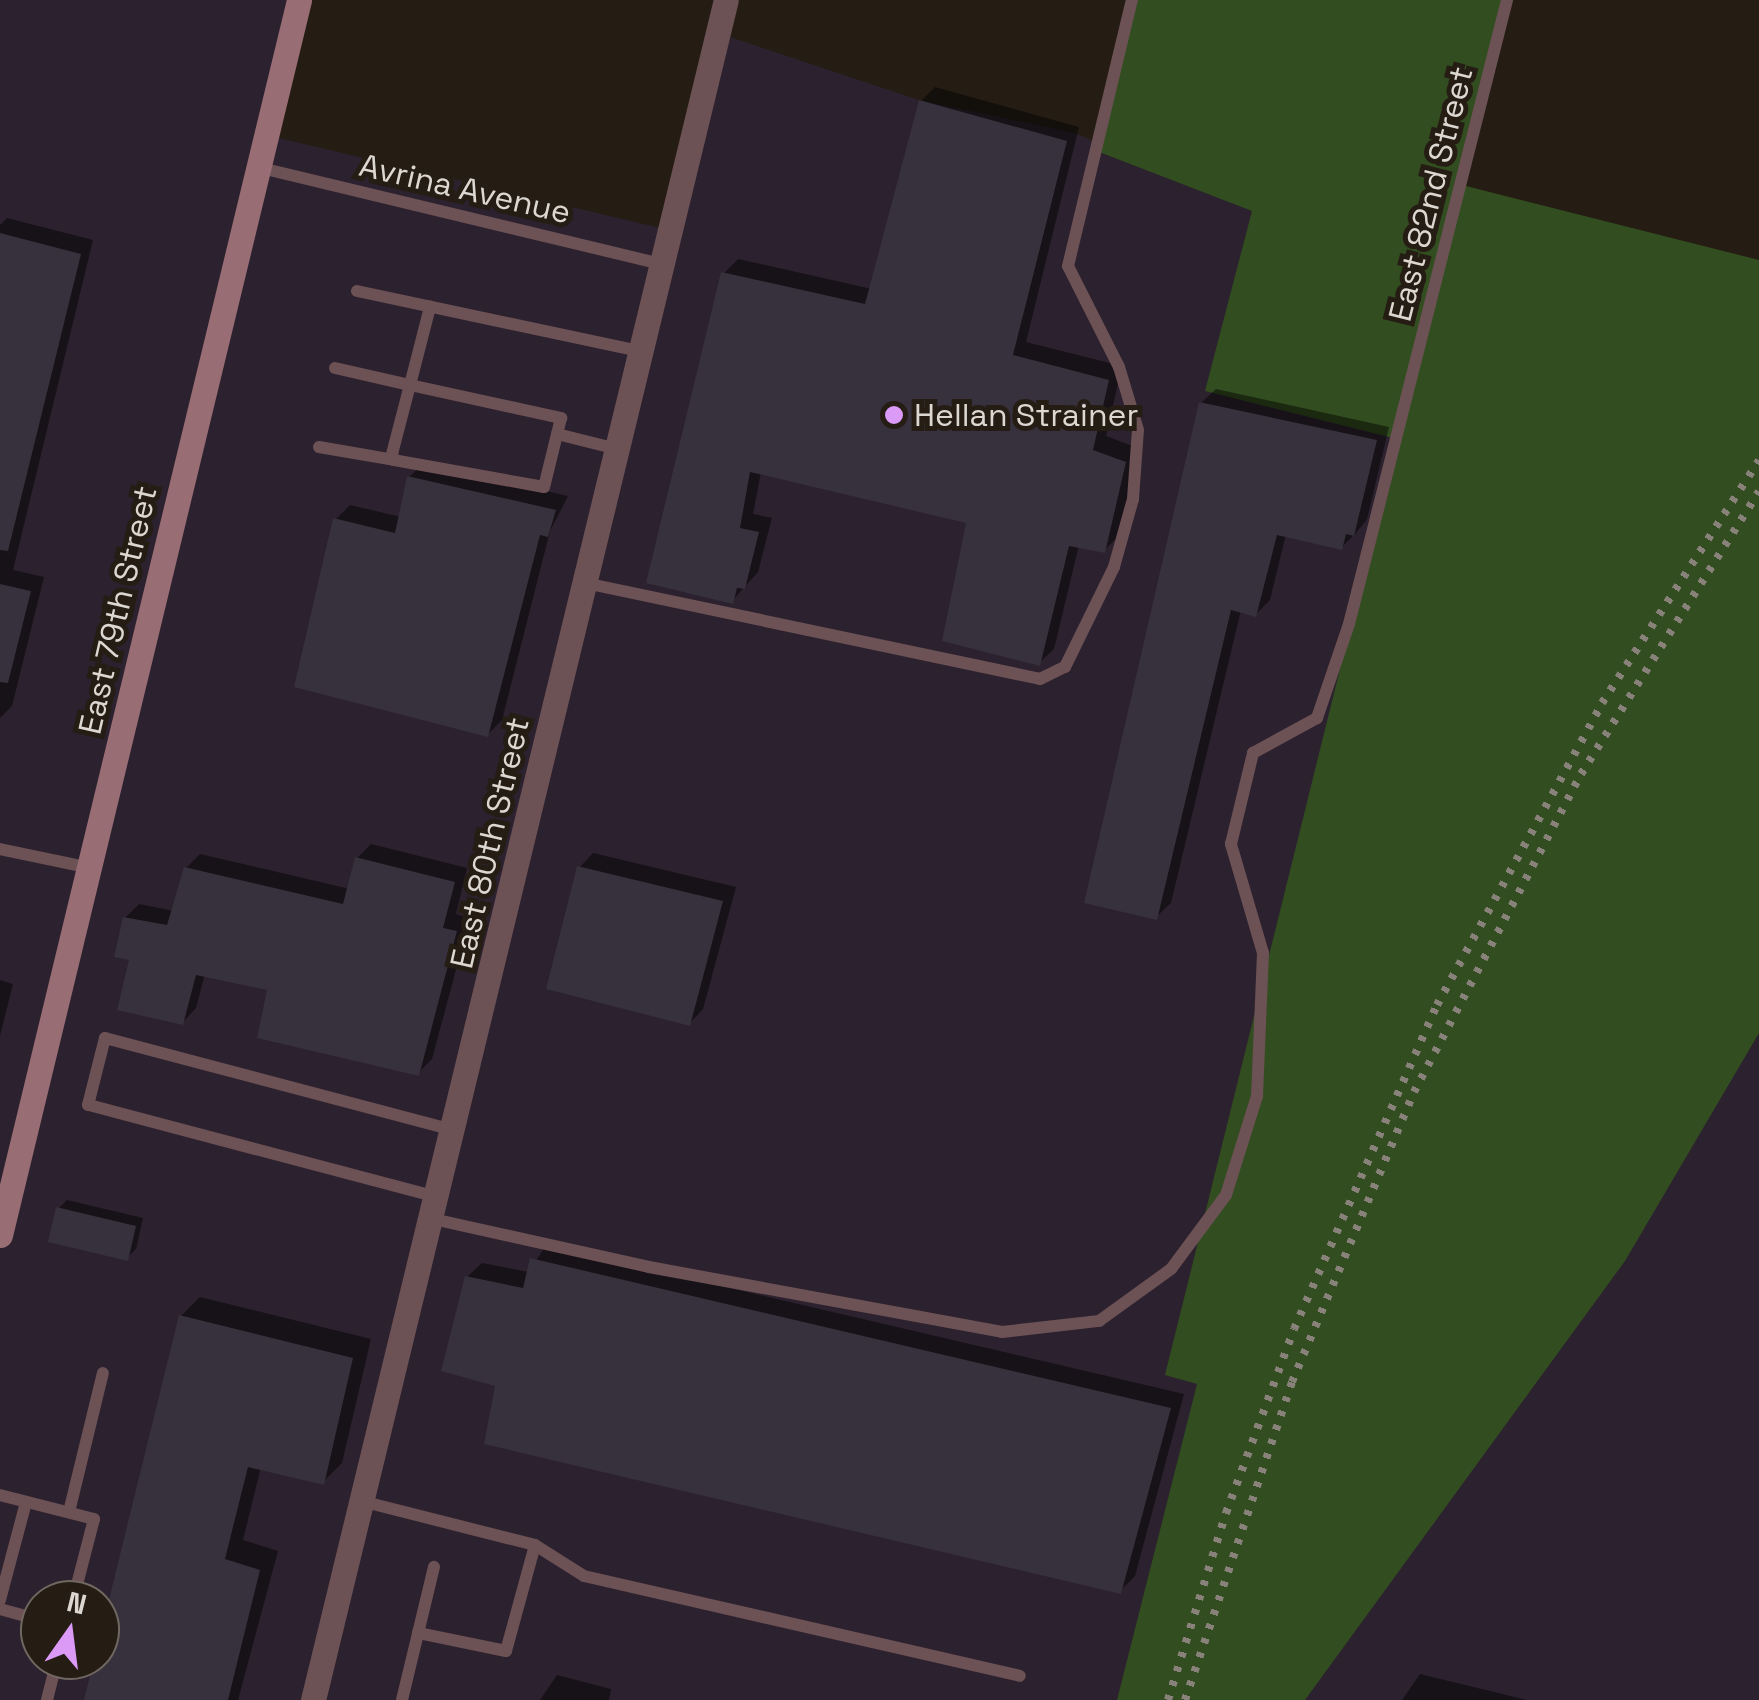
<!DOCTYPE html>
<html>
<head>
<meta charset="utf-8">
<style>
	body { margin:0 }
	#map { position:relative; width:1759px; height:1700px; overflow:hidden; background:#251d14; font-family:"Space Grotesk",sans-serif }
	div>[style] { position:absolute }
	[style*='--x'] { left:calc(var(--x)*1px); top:calc(var(--y)*1px); width:calc(var(--w)*1px); rotate:calc(var(--a)*1deg) }
	.industrial>* { inset:0; background:#2c212e }
	.green>* { inset:0; background:#324d1f }
	.shadow>* { inset:0; background:#0007 }
	.building>* { inset:0; background:#36313c }
	.lane>* { height:12px; margin:-6px; padding:0 6px; transform-origin:6px; border-radius:6px; background:#6c5155 }
	.street>* { height:25px; margin:-12.5px; padding:0 12.5px; transform-origin:12.5px; border-radius:12.5px; background:#6c5155 }
	.secondary>* { height:25px; margin:-12.5px; padding:0 12.5px; transform-origin:12.5px; border-radius:12.5px; background:#986d74 }
	.rail>* { height:8px; margin-top:-4px; transform-origin:0; background:repeating-linear-gradient(90deg,#89827a 0 5px,transparent 0 15px) }
	.dots>* { width:28px; height:28px; translate:-50% -50%; box-sizing:border-box; border:5px solid #251d14; border-radius:50% }
	span { translate:-50% -50%; white-space:nowrap; text-align:center; line-height:1.15; -webkit-text-stroke:10px #251d14; paint-order:stroke }
	.street-label { font-size:32px; color:#ddd7d1 }
	.poi-label { font-size:32px; color:#ddd7d1 }
	.left { translate:0 -50%; text-align:left }
	.north { position:absolute; left:20px; top:1580px; width:100px; height:100px; box-sizing:border-box; background:#251d14; border:2px solid #6f6760; border-radius:50%; rotate:14deg; font-size:28px; font-weight:700; line-height:40px; text-align:center; color:#ddd7d1 }
	.north::after { content:''; display:block; margin:auto; width:35px; height:45px; background:#da9af6; clip-path:polygon(50% 0,100% 100%,50% 72%,0 100%) }
</style>
</head>
<body>
<div id="map">
	<div class="industrial">
		<div style="clip-path:polygon(evenodd,0 0,299px 0,266px 135px,669px 230px,718px 33px,919px 100px,1075px 133px,1252px 211px,1759px 379px,1759px 1700px,0 1700px,0 0,40px 1600px,100px 1600px,100px 1660px,40px 1660px,40px 1600px)"></div>
	</div>
	<div class="green">
		<div style="clip-path:polygon(1132px 0,1507px 0,1462px 185px,1759px 260px,1759px 1033px,1625px 1261px,1305px 1700px,1117px 1700px,1197px 1384px,1165px 1375px,1397px 439px,1205px 391px,1252px 211px,1094px 150px)"></div>
	</div>
	<div class="shadow">
		<div style="clip-path:polygon(935px 87px,1079px 127px,1026px 342px,1122px 366px,1106px 436px,1138px 448px,1119px 536px,1104px 550px,1079px 545px,1054px 649px,1039px 663px,968px 522px,761px 472px,753px 514px,772px 518px,758px 572px,732px 601px,723px 274px,738px 259px,872px 289px,921px 101px)"></div>
		<div style="clip-path:polygon(7px 218px,93px 240px,13px 570px,44px 577px,12px 706px,0 718px,0 225px)"></div>
		<div style="clip-path:polygon(1216px 389px,1389px 427px,1367px 519px,1356px 533px,1342px 547px,1286px 534px,1270px 600px,1256px 614px,1241px 610px,1171px 903px,1156px 917px,1201px 403px)"></div>
		<div style="clip-path:polygon(424px 463px,568px 496px,550px 531px,502px 720px,488px 734px,336px 519px,350px 505px,401px 517px,409px 477px)"></div>
		<div style="clip-path:polygon(371px 844px,467px 868px,456px 914px,470px 918px,432px 1059px,418px 1073px,270px 988px,205px 974px,196px 1008px,182px 1023px,132px 958px,125px 918px,139px 904px,174px 911px,186px 868px,200px 854px,350px 889px,357px 858px)"></div>
		<div style="clip-path:polygon(593px 853px,736px 887px,703px 1009px,689px 1024px,579px 868px)"></div>
		<div style="clip-path:polygon(0 980px,13px 984px,0 1036px)"></div>
		<div style="clip-path:polygon(67px 1200px,143px 1218px,136px 1249px,127px 1258px,58px 1209px)"></div>
		<div style="clip-path:polygon(546px 1245px,1184px 1394px,1135px 1576px,1120px 1591px,498px 1384px,467px 1277px,482px 1263px,529px 1272px)"></div>
		<div style="clip-path:polygon(200px 1297px,371px 1339px,342px 1463px,323px 1482px,261px 1467px,243px 1540px,278px 1551px,238px 1700px,87px 1700px,181px 1316px)"></div>
		<div style="clip-path:polygon(1420px 1674px,1527px 1700px,1402px 1700px)"></div>
		<div style="clip-path:polygon(557px 1675px,611px 1689px,609px 1700px,540px 1700px)"></div>
	</div>
	<div class="building">
		<div style="clip-path:polygon(919px 100px,1067px 141px,1013px 355px,1109px 380px,1093px 450px,1126px 462px,1105px 553px,1069px 546px,1040px 666px,942px 641px,966px 523px,750px 472px,740px 528px,759px 532px,745px 589px,737px 588px,733px 604px,646px 583px,721px 272px,865px 304px)"></div>
		<div style="clip-path:polygon(0 233px,81px 254px,8px 551px,0 550px)"></div>
		<div style="clip-path:polygon(1199px 402px,1377px 440px,1354px 536px,1346px 534px,1342px 550px,1277px 535px,1256px 617px,1231px 610px,1157px 920px,1084px 903px)"></div>
		<div style="clip-path:polygon(407px 476px,556px 510px,548px 537px,540px 535px,488px 737px,294px 687px,333px 518px,395px 533px)"></div>
		<div style="clip-path:polygon(0 584px,31px 591px,8px 683px,0 682px)"></div>
		<div style="clip-path:polygon(355px 857px,455px 882px,443px 928px,457px 931px,419px 1076px,257px 1038px,267px 990px,196px 975px,183px 1025px,117px 1010px,129px 960px,114px 957px,123px 917px,167px 925px,184px 867px,343px 904px)"></div>
		<div style="clip-path:polygon(577px 866px,723px 901px,690px 1026px,546px 989px)"></div>
		<div style="clip-path:polygon(56px 1207px,136px 1226px,128px 1261px,48px 1242px)"></div>
		<div style="clip-path:polygon(530px 1258px,1171px 1408px,1121px 1594px,484px 1444px,495px 1386px,441px 1371px,465px 1276px,523px 1288px)"></div>
		<div style="clip-path:polygon(179px 1315px,353px 1358px,324px 1485px,248px 1467px,225px 1559px,260px 1570px,228px 1700px,84px 1700px,94px 1660px,100px 1660px,100px 1636px)"></div>
	</div>
	<div class="lane">
		<div style="--x:257;--y:167;--w:415;--a:13.5"></div>
		<div style="--x:357;--y:291;--w:289;--a:12"></div>
		<div style="--x:335;--y:368;--w:77;--a:12.8"></div>
		<div style="--x:410;--y:385;--w:155;--a:12.3"></div>
		<div style="--x:561;--y:418;--w:71;--a:103.8"></div>
		<div style="--x:544;--y:487;--w:152;--a:-169.8"></div>
		<div style="--x:394;--y:460;--w:6;--a:-108"></div>
		<div style="--x:392;--y:454;--w:71;--a:-75.4"></div>
		<div style="--x:410;--y:385;--w:81;--a:-75.6"></div>
		<div style="--x:557;--y:434;--w:62;--a:14"></div>
		<div style="--x:319;--y:447;--w:76;--a:9.8"></div>
		<div style="--x:585;--y:583;--w:465;--a:11.9"></div>
		<div style="--x:1040;--y:679;--w:28;--a:-26"></div>
		<div style="--x:1065;--y:667;--w:111;--a:-63.9"></div>
		<div style="--x:1114;--y:567;--w:71;--a:-74.4"></div>
		<div style="--x:1133;--y:499;--w:69;--a:-85.9"></div>
		<div style="--x:1138;--y:430;--w:66;--a:-106.8"></div>
		<div style="--x:1119;--y:367;--w:113;--a:-116.8"></div>
		<div style="--x:1068;--y:266;--w:274;--a:-76.5"></div>
		<div style="--x:0;--y:849;--w:92;--a:11.9"></div>
		<div style="--x:437;--y:1197;--w:361;--a:-165.2"></div>
		<div style="--x:88;--y:1105;--w:69;--a:-75.8"></div>
		<div style="--x:105;--y:1038;--w:359;--a:14.8"></div>
		<div style="--x:433;--y:1219;--w:221;--a:12.5"></div>
		<div style="--x:649;--y:1267;--w:359;--a:10.4"></div>
		<div style="--x:1002;--y:1332;--w:98;--a:-6.5"></div>
		<div style="--x:1099;--y:1321;--w:89;--a:-35.8"></div>
		<div style="--x:1171;--y:1269;--w:92;--a:-53.4"></div>
		<div style="--x:1226;--y:1195;--w:104;--a:-72.6"></div>
		<div style="--x:1257;--y:1096;--w:143;--a:-87.6"></div>
		<div style="--x:1263;--y:953;--w:114;--a:-106.4"></div>
		<div style="--x:1231;--y:844;--w:94;--a:-76.4"></div>
		<div style="--x:1253;--y:753;--w:73;--a:-28.7"></div>
		<div style="--x:1317;--y:718;--w:99;--a:-71.2"></div>
		<div style="--x:1349;--y:624;--w:644;--a:-75.79"></div>
		<div style="--x:0;--y:1495;--w:97;--a:14.3"></div>
		<div style="--x:94;--y:1519;--w:84;--a:104.5"></div>
		<div style="--x:365;--y:1502;--w:175;--a:14.2"></div>
		<div style="--x:535;--y:1545;--w:110;--a:105.3"></div>
		<div style="--x:506;--y:1651;--w:90;--a:-168.4"></div>
		<div style="--x:69;--y:1512;--w:143;--a:-76.3"></div>
		<div style="--x:535;--y:1545;--w:58;--a:32.3"></div>
		<div style="--x:584;--y:1576;--w:447;--a:12.9"></div>
		<div style="--x:0;--y:1600;--w:101;--a:-75.1"></div>
		<div style="--x:0;--y:1609;--w:41;--a:15.4"></div>
		<div style="--x:47;--y:1700;--w:41;--a:-76"></div>
		<div style="--x:402;--y:1700;--w:137;--a:-76.5"></div>
	</div>
	<div class="street">
		<div style="--x:313;--y:1700;--w:1749;--a:-76.35"></div>
	</div>
	<div class="secondary">
		<div style="--x:0;--y:1235;--w:1271;--a:-76.39"></div>
	</div>
	<div class="rail">
		<div style="--x:1168;--y:1700;--w:196;--a:-72.8"></div>
		<div style="--x:1226;--y:1513;--w:196;--a:-69.7"></div>
		<div style="--x:1294;--y:1329;--w:354;--a:-66.2"></div>
		<div style="--x:1437;--y:1005;--w:344;--a:-61.3"></div>
		<div style="--x:1602;--y:703;--w:289;--a:-57.1"></div>
		<div style="--x:1185;--y:1700;--w:336;--a:-71.4"></div>
		<div style="--x:1292;--y:1382;--w:315;--a:-67.2"></div>
		<div style="--x:1414;--y:1092;--w:359;--a:-62.3"></div>
		<div style="--x:1581;--y:774;--w:334;--a:-57.8"></div>
	</div>
	<div class="dots">
		<div style="left:894px;top:415px;background:#da9af6"></div>
	</div>
	<div class="street-label">
		<span style="left:465px;top:189px;rotate:13deg">Avrina Avenue</span>
		<span style="left:1431px;top:194px;rotate:-76deg">East 82nd Street</span>
		<span style="left:118px;top:610px;rotate:-77deg">East 79th Street</span>
		<span style="left:490px;top:843px;rotate:-77deg">East 80th Street</span>
	</div>
	<div class="poi-label">
		<span class="left" style="left:914px;top:415px">Hellan Strainer</span>
	</div>
	<div class="north">N</div>
</div>
</body>
</html>
